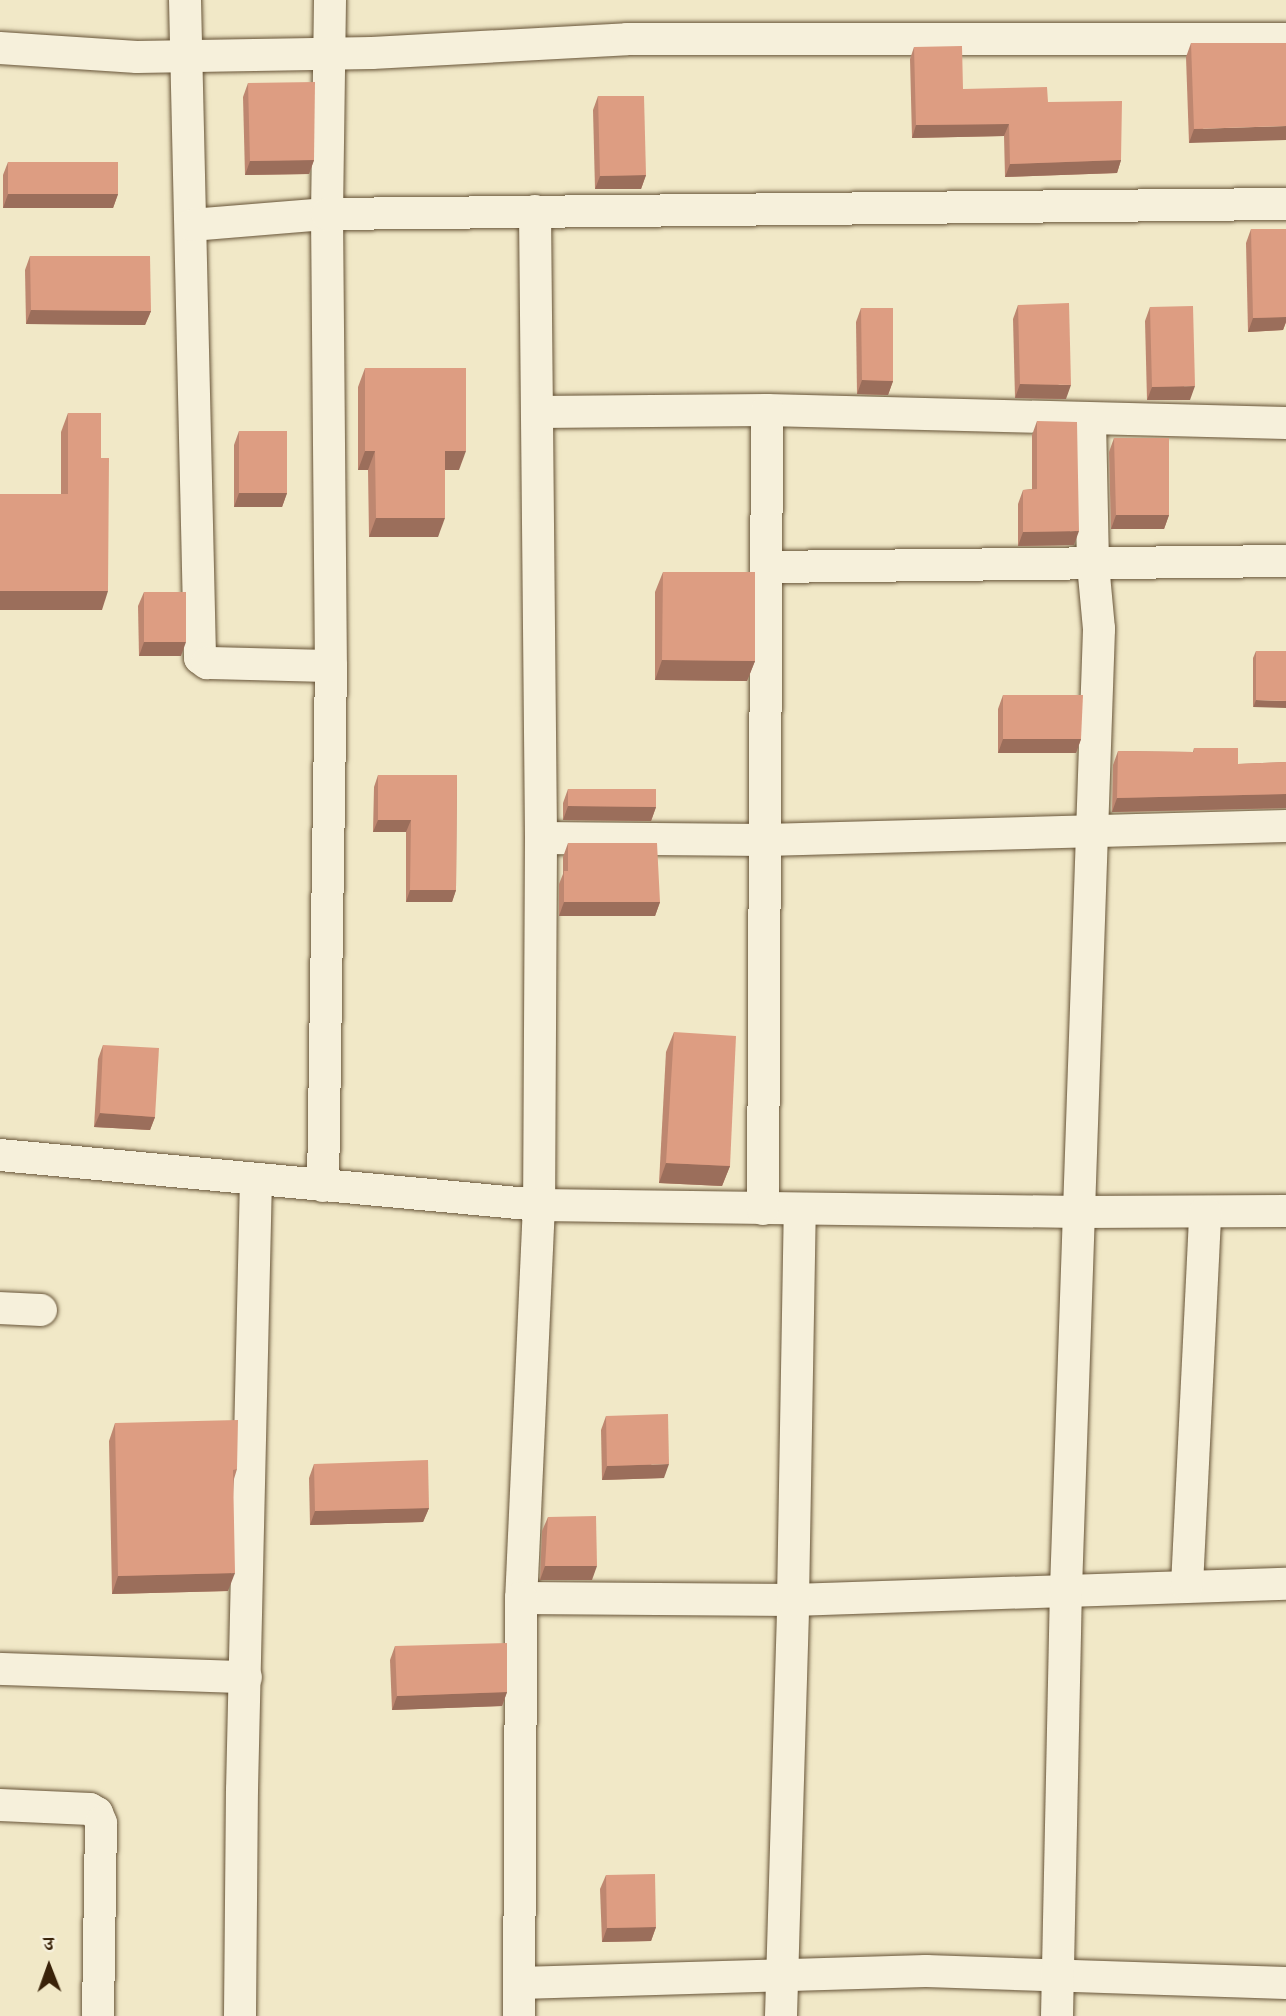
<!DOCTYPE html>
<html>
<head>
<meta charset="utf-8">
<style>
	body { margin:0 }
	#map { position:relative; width:1286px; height:2016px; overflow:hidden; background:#f1e8c7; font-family:"Old Standard TT","Noto Serif Devanagari",serif }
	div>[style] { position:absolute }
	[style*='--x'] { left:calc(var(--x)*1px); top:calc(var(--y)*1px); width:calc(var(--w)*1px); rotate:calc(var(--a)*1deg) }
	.roads { filter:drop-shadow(0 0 2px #675438) drop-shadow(0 0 2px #675438) }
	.minor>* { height:32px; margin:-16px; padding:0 16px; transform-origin:16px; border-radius:16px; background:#f6f0db }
	.wall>* { inset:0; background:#be8770 }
	.shaded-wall>* { inset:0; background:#9b6e5b }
	.building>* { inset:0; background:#dd9d82 }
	span { translate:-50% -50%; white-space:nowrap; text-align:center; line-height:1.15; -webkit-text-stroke:6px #f6f0db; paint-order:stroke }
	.north { position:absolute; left:14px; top:1932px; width:70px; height:70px; -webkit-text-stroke:5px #f6f0db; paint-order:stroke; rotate:359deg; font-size:19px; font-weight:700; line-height:28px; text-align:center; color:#392209 }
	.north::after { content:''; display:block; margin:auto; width:24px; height:32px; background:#392209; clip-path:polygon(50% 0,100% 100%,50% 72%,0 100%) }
</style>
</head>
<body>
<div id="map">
	<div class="roads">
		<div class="minor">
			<div style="--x:185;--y:0;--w:658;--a:88.69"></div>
			<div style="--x:200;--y:658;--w:9;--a:36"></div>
			<div style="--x:207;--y:663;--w:124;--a:1.4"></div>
			<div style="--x:331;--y:666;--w:520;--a:90.88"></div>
			<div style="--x:330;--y:0;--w:214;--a:90.8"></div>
			<div style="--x:327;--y:214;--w:452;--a:89.5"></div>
			<div style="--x:0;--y:48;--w:137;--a:3.8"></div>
			<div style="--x:137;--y:57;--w:235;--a:-1"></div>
			<div style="--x:372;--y:53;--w:255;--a:-3.1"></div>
			<div style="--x:627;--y:39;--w:659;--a:0"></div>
			<div style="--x:535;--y:211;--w:627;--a:89.45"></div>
			<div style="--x:541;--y:838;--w:367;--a:90.3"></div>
			<div style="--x:539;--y:1205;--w:393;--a:92.6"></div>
			<div style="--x:521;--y:1598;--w:272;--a:0.4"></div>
			<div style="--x:793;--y:1600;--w:493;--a:-1.9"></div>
			<div style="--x:192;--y:225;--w:135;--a:-4.7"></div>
			<div style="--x:327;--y:214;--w:959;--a:-0.6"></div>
			<div style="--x:538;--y:412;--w:229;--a:-0.5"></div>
			<div style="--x:767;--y:410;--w:519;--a:1.43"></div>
			<div style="--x:766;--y:567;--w:520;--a:-0.66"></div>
			<div style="--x:541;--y:838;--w:224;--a:0.5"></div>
			<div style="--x:765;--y:840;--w:521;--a:-1.54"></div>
			<div style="--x:0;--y:1155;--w:541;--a:5.3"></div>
			<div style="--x:539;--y:1205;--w:540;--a:0.74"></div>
			<div style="--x:1079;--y:1212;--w:207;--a:-0.3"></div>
			<div style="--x:763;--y:1209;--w:799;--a:-89.71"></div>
			<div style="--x:0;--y:1308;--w:41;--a:2.8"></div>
			<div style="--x:1187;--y:1586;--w:374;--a:-87.2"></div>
			<div style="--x:0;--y:1669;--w:246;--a:1.9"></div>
			<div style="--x:0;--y:1805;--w:90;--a:2.5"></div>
			<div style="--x:90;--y:1809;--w:8;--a:30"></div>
			<div style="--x:97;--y:1813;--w:11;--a:68"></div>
			<div style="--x:101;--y:1823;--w:193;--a:90.9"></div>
			<div style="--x:520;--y:1983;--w:406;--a:-1.7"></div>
			<div style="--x:926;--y:1971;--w:360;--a:1.9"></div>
			<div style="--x:240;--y:2016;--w:226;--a:-89.5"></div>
			<div style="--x:242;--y:1790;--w:611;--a:-88.69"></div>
			<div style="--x:519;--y:2016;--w:418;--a:-89.7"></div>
			<div style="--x:781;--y:2016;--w:416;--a:-88.3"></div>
			<div style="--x:793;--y:1600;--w:391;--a:-89"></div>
			<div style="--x:1057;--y:2016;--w:427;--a:-88.8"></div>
			<div style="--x:1066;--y:1589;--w:961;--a:-88.03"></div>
			<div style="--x:1099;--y:629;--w:65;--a:-95.3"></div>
			<div style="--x:1093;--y:564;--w:144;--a:-91.2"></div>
		</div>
	</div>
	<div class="wall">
		<div style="clip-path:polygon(1191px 43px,1286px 43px,1189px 143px,1186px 57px)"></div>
		<div style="clip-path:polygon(914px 47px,963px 89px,1048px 102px,1121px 160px,1117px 173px,1005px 177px,1004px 136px,912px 138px,910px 59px)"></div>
		<div style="clip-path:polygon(248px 83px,314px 160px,309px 174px,245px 175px,243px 97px)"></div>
		<div style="clip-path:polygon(598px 96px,646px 175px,641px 189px,595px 189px,593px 110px)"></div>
		<div style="clip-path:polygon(8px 162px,118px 194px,113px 208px,3px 208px,3px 175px)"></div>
		<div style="clip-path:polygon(1251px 229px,1286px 229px,1286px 322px,1283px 330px,1248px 332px,1246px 243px)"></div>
		<div style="clip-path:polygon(30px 256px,151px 311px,145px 325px,26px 324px,25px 270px)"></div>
		<div style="clip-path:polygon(1018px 305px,1066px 399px,1015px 398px,1013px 319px)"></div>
		<div style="clip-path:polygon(1150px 307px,1190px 400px,1147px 400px,1145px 321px)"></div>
		<div style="clip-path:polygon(861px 308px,893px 381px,888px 395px,857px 394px,856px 322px)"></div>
		<div style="clip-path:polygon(365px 368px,459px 470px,445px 470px,438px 537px,369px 537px,368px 470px,358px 470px,358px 387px)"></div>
		<div style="clip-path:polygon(68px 413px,101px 458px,102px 610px,61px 494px,61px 432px)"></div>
		<div style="clip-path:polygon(1037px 421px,1074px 545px,1018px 546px,1018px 504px,1023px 490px,1032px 489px,1032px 435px)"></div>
		<div style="clip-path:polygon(239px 431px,287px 493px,282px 507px,234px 507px,234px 445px)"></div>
		<div style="clip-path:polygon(1114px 438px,1169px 515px,1164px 529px,1111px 529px,1109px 452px)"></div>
		<div style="clip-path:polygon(663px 572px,755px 661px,747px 681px,655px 680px,655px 592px)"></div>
		<div style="clip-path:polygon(144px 592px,181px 656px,139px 656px,138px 606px)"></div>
		<div style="clip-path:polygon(1256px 651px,1286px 651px,1253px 707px,1253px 658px)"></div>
		<div style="clip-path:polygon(1003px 695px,1081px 739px,1076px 753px,998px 753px,998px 709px)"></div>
		<div style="clip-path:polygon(1194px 748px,1238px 764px,1286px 762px,1286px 808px,1112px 812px,1113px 765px,1118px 751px,1193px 752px)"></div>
		<div style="clip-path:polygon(378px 775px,457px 775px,456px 890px,452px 902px,406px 902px,406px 832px,373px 832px,374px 787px)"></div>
		<div style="clip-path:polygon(568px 789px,656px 807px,651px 821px,563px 820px,563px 803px)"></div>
		<div style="clip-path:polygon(568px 843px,660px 902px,655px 916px,559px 916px,559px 884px,563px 874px,563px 857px)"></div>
		<div style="clip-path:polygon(674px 1032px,730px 1166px,722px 1186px,659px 1183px,666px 1052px)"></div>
		<div style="clip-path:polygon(103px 1045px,155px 1117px,150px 1130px,94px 1127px,98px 1059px)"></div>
		<div style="clip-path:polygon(606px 1416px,664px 1478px,602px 1480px,601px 1430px)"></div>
		<div style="clip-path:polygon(115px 1423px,237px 1469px,234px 1479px,228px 1591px,112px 1594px,109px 1441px)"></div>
		<div style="clip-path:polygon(314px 1464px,429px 1508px,423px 1522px,310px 1525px,309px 1478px)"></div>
		<div style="clip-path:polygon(548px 1517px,592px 1580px,540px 1580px,542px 1531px)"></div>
		<div style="clip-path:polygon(395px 1646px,507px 1692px,502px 1706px,392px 1710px,390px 1660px)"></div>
		<div style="clip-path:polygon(606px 1875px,656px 1927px,651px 1941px,602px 1942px,600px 1889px)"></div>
	</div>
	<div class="shaded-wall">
		<div style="clip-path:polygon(1009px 124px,1004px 136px,912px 138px,916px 125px)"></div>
		<div style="clip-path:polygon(1286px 126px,1286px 140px,1189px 143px,1194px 129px)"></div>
		<div style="clip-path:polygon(314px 160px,309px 174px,245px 175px,250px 161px)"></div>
		<div style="clip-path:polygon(1121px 160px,1117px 173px,1005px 177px,1010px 164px)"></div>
		<div style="clip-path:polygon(646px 175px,641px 189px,595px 189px,600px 176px)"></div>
		<div style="clip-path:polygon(8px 194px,118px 194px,113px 208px,3px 208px)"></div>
		<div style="clip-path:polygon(31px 310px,151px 311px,145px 325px,26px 324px)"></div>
		<div style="clip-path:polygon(1286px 317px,1286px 322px,1283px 330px,1248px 332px,1253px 318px)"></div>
		<div style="clip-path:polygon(862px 380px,893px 381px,888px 395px,857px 394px)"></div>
		<div style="clip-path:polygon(1020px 384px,1071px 385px,1066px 399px,1015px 398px)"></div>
		<div style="clip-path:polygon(1195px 386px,1190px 400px,1147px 400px,1152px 387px)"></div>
		<div style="clip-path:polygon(365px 451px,375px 451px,368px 470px,358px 470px)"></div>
		<div style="clip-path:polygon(445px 451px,466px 451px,459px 470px,438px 470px)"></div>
		<div style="clip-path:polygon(239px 493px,287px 493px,282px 507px,234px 507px)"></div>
		<div style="clip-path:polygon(1116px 515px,1169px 515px,1164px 529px,1111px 529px)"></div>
		<div style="clip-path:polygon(376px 518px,445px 518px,438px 537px,369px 537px)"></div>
		<div style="clip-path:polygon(1079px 531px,1074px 545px,1018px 546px,1023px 532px)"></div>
		<div style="clip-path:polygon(0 591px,108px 591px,102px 610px,0 610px)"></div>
		<div style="clip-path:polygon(144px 642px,186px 642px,181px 656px,139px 656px)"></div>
		<div style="clip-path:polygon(662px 660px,755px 661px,747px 681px,655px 680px)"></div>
		<div style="clip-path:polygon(1256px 700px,1286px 701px,1286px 708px,1253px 707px)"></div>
		<div style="clip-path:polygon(1003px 739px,1081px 739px,1076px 753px,998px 753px)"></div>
		<div style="clip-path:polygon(1286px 794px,1286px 808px,1112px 812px,1117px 798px)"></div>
		<div style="clip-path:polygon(568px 806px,656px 807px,651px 821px,563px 820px)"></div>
		<div style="clip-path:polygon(378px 820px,411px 820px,406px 832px,373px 832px)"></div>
		<div style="clip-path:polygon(410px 890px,456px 890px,452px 902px,406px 902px)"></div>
		<div style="clip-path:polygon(564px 902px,660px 902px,655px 916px,559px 916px)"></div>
		<div style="clip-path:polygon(100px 1113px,155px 1117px,150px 1130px,94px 1127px)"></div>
		<div style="clip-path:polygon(666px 1163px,730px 1166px,722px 1186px,659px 1183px)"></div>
		<div style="clip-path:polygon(669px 1464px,664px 1478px,602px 1480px,607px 1466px)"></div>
		<div style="clip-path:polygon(429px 1508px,423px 1522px,310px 1525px,315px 1511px)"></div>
		<div style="clip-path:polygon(545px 1566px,597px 1566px,592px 1580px,540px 1580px)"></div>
		<div style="clip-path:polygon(235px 1573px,228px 1591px,112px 1594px,118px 1576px)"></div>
		<div style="clip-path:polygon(507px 1692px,502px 1706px,392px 1710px,397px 1696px)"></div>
		<div style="clip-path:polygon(656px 1927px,651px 1941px,602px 1942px,607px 1928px)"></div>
	</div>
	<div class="building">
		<div style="clip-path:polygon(1191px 43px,1286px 43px,1286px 126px,1194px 129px)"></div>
		<div style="clip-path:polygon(962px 46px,963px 89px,1047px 87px,1048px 102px,1122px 101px,1121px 160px,1010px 164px,1009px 124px,916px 125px,914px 47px)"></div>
		<div style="clip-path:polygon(315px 82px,314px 160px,250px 161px,248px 83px)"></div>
		<div style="clip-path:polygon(598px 96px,644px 96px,646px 175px,600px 176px)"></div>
		<div style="clip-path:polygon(8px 162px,118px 162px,118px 194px,8px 194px)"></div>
		<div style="clip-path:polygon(1251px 229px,1286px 229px,1286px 317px,1253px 318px)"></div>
		<div style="clip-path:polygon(30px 256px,150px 256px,151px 311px,31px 310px)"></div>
		<div style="clip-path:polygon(1069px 303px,1071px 385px,1020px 384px,1018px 305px)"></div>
		<div style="clip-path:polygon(1193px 306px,1195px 386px,1152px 387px,1150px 307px)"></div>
		<div style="clip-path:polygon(861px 308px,893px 308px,893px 381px,862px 380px)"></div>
		<div style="clip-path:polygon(365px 368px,466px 368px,466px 451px,445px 451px,445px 518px,376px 518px,375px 451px,365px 451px)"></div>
		<div style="clip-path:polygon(68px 413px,101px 413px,101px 458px,109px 458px,108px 591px,0 591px,0 494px,68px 494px)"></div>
		<div style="clip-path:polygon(1037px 421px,1077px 422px,1079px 531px,1023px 532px,1023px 490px,1037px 489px)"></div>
		<div style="clip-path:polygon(239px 431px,287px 431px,287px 493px,239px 493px)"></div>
		<div style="clip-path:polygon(1114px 438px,1169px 438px,1169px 515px,1116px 515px)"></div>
		<div style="clip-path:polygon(663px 572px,755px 572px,755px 661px,662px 660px)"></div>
		<div style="clip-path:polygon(144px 592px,186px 592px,186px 642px,144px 642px)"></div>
		<div style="clip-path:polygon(1256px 651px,1286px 651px,1286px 701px,1256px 700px)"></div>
		<div style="clip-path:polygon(1003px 695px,1083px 695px,1081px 739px,1003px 739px)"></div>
		<div style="clip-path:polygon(1194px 748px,1238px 748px,1238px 764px,1286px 762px,1286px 794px,1117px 798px,1118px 751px,1194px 752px)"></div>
		<div style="clip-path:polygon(378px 775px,457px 775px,456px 890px,410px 890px,411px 820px,378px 820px)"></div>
		<div style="clip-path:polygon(568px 789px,656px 789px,656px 807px,568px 806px)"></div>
		<div style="clip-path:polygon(568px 843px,657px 843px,660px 902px,564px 902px,564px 871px,568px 871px)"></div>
		<div style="clip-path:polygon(674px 1032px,736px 1036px,730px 1166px,666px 1163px)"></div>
		<div style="clip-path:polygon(103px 1045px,159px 1048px,155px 1117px,100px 1113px)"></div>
		<div style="clip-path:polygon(668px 1414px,669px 1464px,607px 1466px,606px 1416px)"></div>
		<div style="clip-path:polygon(238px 1420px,237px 1469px,233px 1470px,235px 1573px,118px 1576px,115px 1423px)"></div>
		<div style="clip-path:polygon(428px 1460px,429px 1508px,315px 1511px,314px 1464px)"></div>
		<div style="clip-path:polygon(596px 1516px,597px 1566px,545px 1566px,548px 1517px)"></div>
		<div style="clip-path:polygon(507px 1643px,507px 1692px,397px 1696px,395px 1646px)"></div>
		<div style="clip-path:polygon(655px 1874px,656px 1927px,607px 1928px,606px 1875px)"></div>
	</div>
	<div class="north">उ</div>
</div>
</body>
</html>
